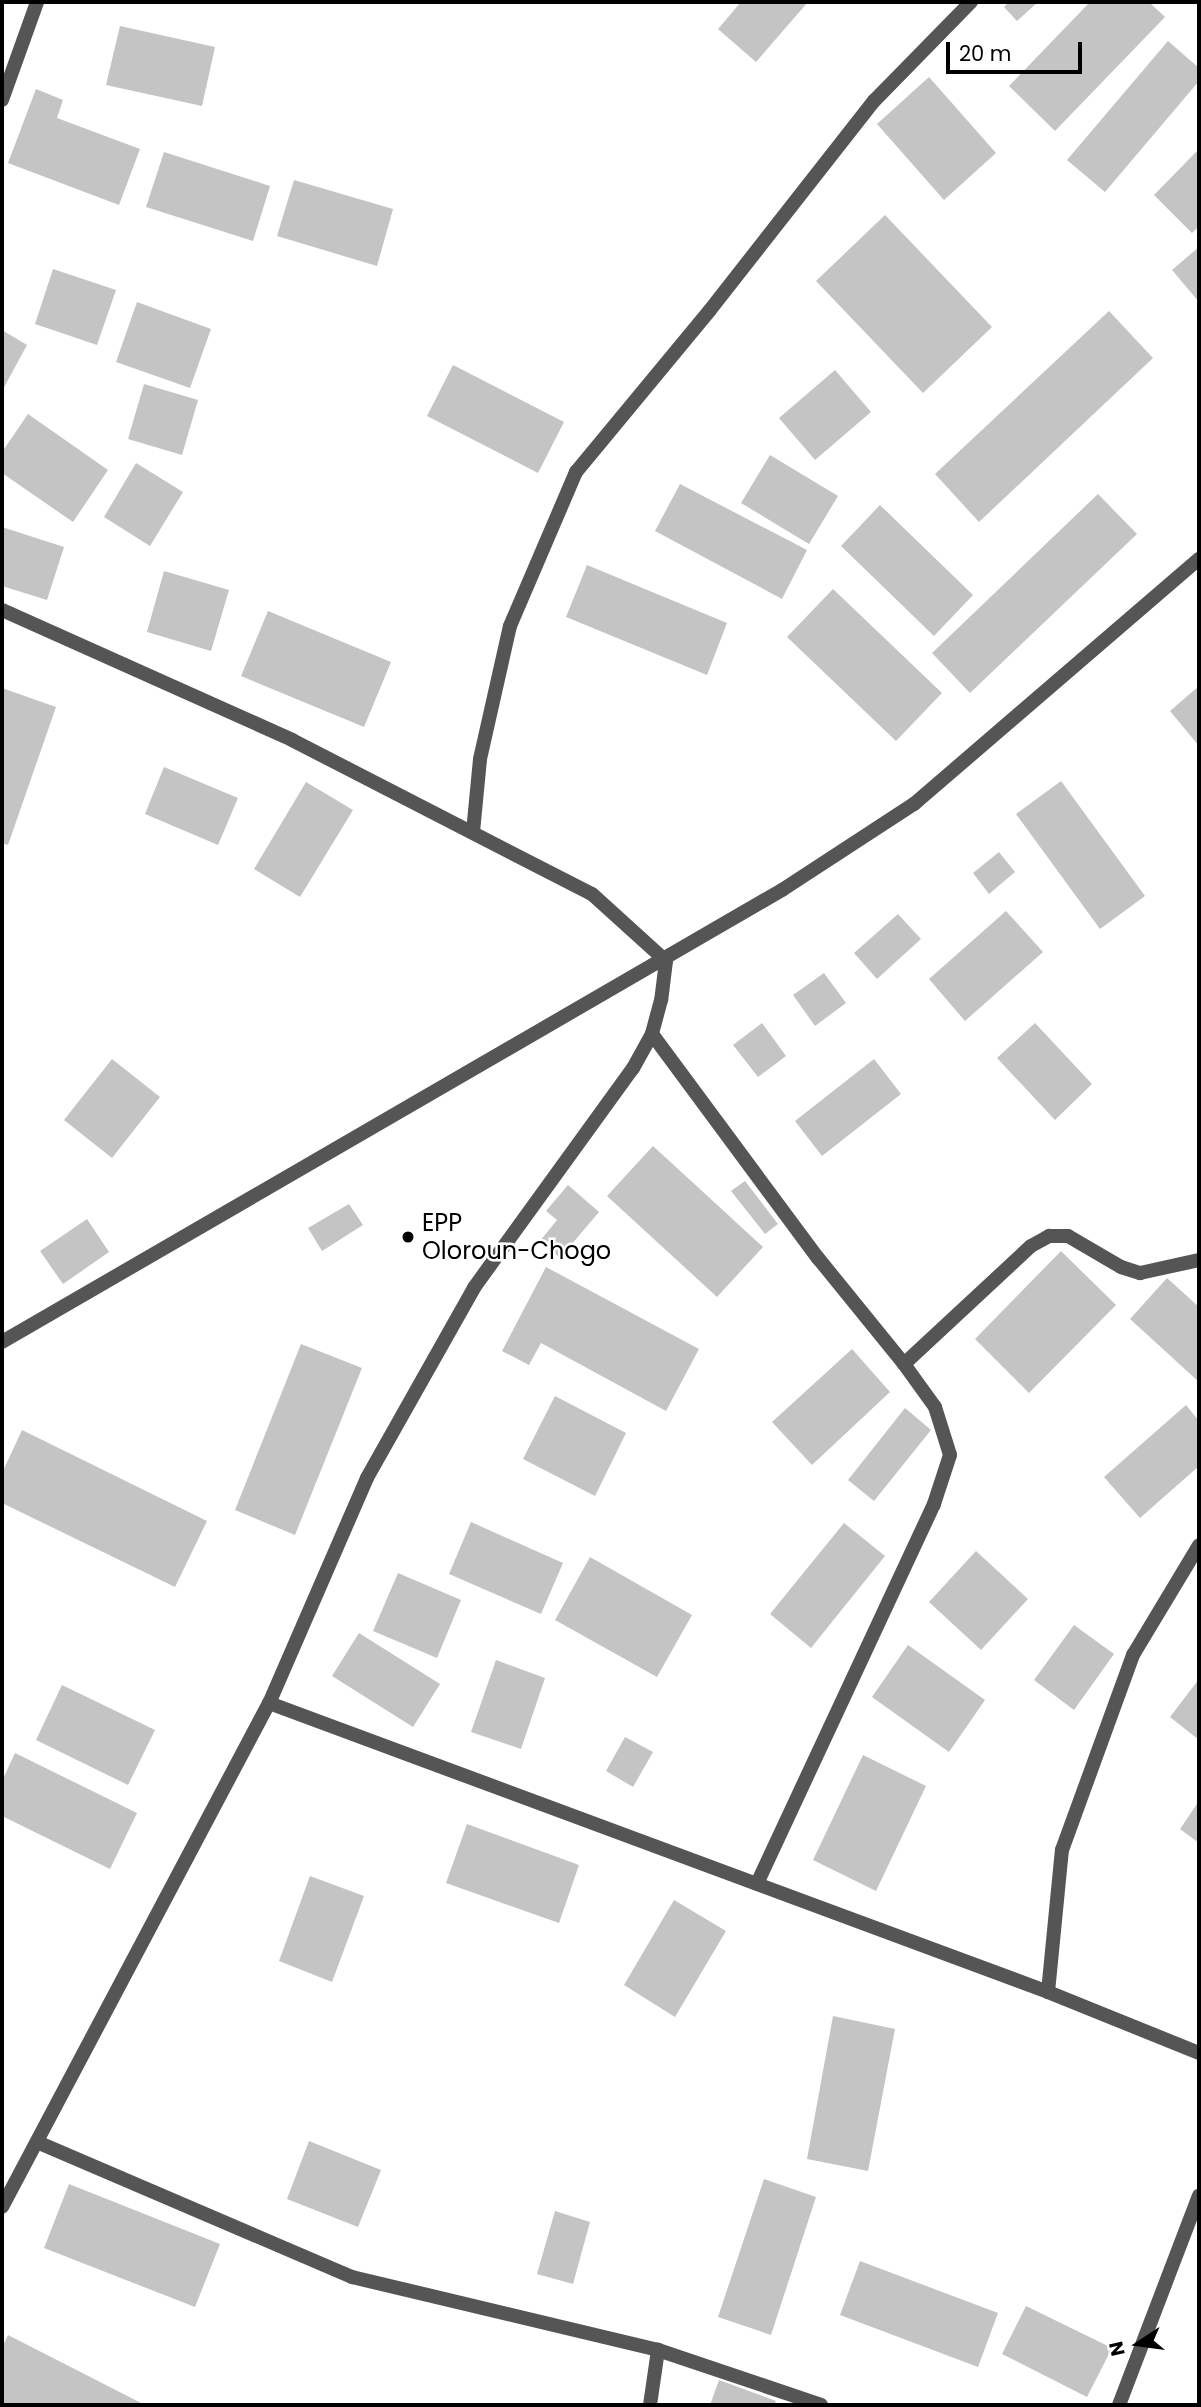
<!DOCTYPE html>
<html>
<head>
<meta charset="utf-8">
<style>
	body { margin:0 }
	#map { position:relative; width:1201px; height:2407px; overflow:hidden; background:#fff; font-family:Poppins,sans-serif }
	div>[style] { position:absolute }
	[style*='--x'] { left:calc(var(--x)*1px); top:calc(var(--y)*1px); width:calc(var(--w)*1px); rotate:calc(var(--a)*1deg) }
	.building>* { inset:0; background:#c4c4c4 }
	.minor>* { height:14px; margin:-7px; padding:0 7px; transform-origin:7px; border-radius:7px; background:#555 }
	.tertiary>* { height:14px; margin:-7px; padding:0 7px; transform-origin:7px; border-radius:7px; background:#555 }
	.dots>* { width:19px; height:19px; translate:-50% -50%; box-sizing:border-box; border:4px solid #fff; border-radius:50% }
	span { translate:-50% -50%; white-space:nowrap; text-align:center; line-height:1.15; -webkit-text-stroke:5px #fff; paint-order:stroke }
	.poi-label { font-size:24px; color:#000 }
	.left { translate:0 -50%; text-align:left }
	.frame { position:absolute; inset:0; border:4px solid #000; pointer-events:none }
	.north { position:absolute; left:1103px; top:2309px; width:70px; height:70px; -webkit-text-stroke:5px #fff; paint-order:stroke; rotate:257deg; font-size:19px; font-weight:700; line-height:28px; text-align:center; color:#000 }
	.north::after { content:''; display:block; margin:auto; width:24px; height:32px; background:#000; clip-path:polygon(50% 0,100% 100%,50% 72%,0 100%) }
	.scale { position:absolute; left:946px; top:42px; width:136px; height:32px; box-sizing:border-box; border:4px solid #000; border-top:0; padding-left:9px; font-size:21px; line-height:24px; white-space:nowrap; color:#000; -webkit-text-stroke:5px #fff; paint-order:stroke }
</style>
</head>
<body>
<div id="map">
	<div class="building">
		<div style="clip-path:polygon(741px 2px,808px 2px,756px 62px,718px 29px)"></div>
		<div style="clip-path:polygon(1009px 2px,1038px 2px,1017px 21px,1004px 7px)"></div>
		<div style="clip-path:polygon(1090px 2px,1149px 2px,1165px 17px,1055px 131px,1009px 86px)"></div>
		<div style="clip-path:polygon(120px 26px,215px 47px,202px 106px,106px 85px)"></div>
		<div style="clip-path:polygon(1168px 41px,1199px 68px,1199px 81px,1105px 192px,1067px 160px)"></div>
		<div style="clip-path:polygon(929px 77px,996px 153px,944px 200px,877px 124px)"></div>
		<div style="clip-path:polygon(36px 89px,63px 100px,57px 118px,140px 149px,119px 205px,8px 163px)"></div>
		<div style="clip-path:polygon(1199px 149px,1199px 226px,1192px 233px,1154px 195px)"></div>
		<div style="clip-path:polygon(164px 152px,270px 186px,253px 241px,146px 207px)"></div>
		<div style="clip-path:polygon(294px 180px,393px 209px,377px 266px,277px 236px)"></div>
		<div style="clip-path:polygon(885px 215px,992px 327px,923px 393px,816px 281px)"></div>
		<div style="clip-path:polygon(1199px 247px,1199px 302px,1172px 270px)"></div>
		<div style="clip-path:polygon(53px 269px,116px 290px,97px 345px,35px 324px)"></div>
		<div style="clip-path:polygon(137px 302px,211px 329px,190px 388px,116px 362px)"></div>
		<div style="clip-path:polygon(1109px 311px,1153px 358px,979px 522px,935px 474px)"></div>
		<div style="clip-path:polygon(2px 330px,27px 345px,2px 391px)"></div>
		<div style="clip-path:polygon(453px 365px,564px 422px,538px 473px,427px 416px)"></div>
		<div style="clip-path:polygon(835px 370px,871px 412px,815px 460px,779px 418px)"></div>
		<div style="clip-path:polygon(144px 384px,198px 400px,182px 455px,128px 439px)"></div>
		<div style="clip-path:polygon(28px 414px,108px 470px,73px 522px,2px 473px,2px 452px)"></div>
		<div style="clip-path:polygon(770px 455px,838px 496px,809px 544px,741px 503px)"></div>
		<div style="clip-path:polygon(136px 463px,183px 492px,150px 546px,104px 517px)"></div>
		<div style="clip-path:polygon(680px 484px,807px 550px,782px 599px,655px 531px)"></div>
		<div style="clip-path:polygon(1098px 494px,1137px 534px,970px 693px,932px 653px)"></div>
		<div style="clip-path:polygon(880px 505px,973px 595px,934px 636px,841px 546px)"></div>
		<div style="clip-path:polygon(2px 527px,64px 547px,47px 600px,2px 586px)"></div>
		<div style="clip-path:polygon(587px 565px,727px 623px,707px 675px,566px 617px)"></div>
		<div style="clip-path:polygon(164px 571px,229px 590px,211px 651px,147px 632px)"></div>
		<div style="clip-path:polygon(833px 589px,942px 693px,896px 741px,787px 637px)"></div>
		<div style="clip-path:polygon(268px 611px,391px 662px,364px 727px,241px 676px)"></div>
		<div style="clip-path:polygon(1199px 686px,1199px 746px,1170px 711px)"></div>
		<div style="clip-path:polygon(2px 688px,56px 707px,8px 845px,2px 843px)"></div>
		<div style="clip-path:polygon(164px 767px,238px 798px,218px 845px,145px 814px)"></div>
		<div style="clip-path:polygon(1061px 781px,1145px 896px,1100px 929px,1016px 814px)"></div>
		<div style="clip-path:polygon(306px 782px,353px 810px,300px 897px,254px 869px)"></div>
		<div style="clip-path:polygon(999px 852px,1015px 872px,989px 894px,973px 873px)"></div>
		<div style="clip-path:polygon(1006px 911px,1043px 952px,965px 1021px,929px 979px)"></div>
		<div style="clip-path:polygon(898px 914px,921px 939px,877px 979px,854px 953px)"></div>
		<div style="clip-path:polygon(824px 973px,846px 1003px,815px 1026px,793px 995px)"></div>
		<div style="clip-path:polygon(762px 1023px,786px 1056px,758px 1077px,733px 1045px)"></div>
		<div style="clip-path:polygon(1035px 1023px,1092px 1084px,1055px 1120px,997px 1058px)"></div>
		<div style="clip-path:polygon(112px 1059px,160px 1097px,112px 1158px,64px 1120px)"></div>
		<div style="clip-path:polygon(874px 1059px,901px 1094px,822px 1156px,795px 1121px)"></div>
		<div style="clip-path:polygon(653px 1146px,763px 1247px,717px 1297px,607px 1196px)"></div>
		<div style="clip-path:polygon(745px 1181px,778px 1224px,765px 1234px,731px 1191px)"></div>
		<div style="clip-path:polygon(568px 1185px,599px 1212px,560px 1258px,540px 1241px,557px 1220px,546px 1211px)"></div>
		<div style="clip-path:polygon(349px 1204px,363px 1225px,322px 1251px,308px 1228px)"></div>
		<div style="clip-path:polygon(87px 1219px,109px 1252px,63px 1284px,40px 1251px)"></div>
		<div style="clip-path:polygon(1061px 1251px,1116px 1305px,1029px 1393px,975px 1339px)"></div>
		<div style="clip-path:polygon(546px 1267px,699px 1349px,666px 1411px,541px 1343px,529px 1365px,502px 1351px)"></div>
		<div style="clip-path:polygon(1167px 1278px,1199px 1307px,1199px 1382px,1130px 1319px)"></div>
		<div style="clip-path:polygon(301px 1344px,362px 1368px,295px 1535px,235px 1510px)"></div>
		<div style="clip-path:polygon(852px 1349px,890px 1392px,812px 1465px,772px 1422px)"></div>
		<div style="clip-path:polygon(555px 1396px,626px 1433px,595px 1496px,523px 1459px)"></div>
		<div style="clip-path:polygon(1186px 1405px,1199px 1421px,1199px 1466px,1140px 1518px,1104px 1477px)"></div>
		<div style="clip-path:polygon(905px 1408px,931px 1430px,874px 1501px,848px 1480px)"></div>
		<div style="clip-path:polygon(22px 1430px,207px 1521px,175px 1587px,2px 1503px,2px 1473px)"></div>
		<div style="clip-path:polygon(471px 1522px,563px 1563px,541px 1614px,449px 1574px)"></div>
		<div style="clip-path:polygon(844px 1523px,885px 1556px,811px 1648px,770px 1614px)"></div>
		<div style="clip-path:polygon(976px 1551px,1028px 1599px,981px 1650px,929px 1602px)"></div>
		<div style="clip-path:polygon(590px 1557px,692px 1615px,657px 1677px,555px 1620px)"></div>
		<div style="clip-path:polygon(398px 1573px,461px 1600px,437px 1658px,373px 1631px)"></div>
		<div style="clip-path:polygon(1074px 1625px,1114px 1654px,1074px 1710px,1034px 1680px)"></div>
		<div style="clip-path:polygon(359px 1633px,440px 1684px,413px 1727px,332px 1676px)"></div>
		<div style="clip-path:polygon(908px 1645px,985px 1700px,949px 1752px,872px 1697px)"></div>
		<div style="clip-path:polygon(496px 1660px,545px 1678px,521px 1749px,471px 1732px)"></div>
		<div style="clip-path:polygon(1199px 1679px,1199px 1740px,1170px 1717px)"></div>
		<div style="clip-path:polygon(62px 1685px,155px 1730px,128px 1785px,36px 1740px)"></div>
		<div style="clip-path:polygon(625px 1737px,653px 1752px,633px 1787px,606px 1771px)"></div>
		<div style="clip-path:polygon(15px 1753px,137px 1813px,110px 1869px,2px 1816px,2px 1781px)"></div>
		<div style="clip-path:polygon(863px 1755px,926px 1786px,876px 1891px,813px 1860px)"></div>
		<div style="clip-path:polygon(1199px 1801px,1199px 1843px,1180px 1829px)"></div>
		<div style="clip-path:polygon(467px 1824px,579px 1865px,559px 1923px,446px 1883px)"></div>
		<div style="clip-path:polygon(310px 1876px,364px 1896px,332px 1982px,279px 1961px)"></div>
		<div style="clip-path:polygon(674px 1900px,726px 1931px,675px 2017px,624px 1985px)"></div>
		<div style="clip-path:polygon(833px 2016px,895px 2029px,868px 2171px,807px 2159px)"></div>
		<div style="clip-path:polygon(309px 2141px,381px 2170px,358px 2227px,287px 2199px)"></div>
		<div style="clip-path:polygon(764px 2179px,816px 2197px,771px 2335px,718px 2317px)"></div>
		<div style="clip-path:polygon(69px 2184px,220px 2244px,195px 2307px,44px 2248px)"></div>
		<div style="clip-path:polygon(555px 2211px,590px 2222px,573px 2284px,537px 2274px)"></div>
		<div style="clip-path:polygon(860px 2261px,998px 2313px,978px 2367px,840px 2315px)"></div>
		<div style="clip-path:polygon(1026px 2306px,1112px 2348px,1087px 2397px,1002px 2354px)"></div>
		<div style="clip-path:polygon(8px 2335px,145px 2405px,2px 2405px,2px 2348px)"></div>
		<div style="clip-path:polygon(719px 2380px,776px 2401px,774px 2405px,710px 2405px)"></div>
	</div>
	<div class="minor">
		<div style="--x:2;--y:100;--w:104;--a:-70.3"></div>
		<div style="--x:2;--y:610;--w:318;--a:24.1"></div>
		<div style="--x:292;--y:740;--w:337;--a:27.2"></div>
		<div style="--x:592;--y:894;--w:100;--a:42.2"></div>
		<div style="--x:666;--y:961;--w:39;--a:97"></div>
		<div style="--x:661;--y:1000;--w:35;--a:105"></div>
		<div style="--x:652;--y:1034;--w:39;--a:119"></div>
		<div style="--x:633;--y:1068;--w:271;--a:125.9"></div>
		<div style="--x:474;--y:1288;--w:218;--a:119.4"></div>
		<div style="--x:367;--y:1478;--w:245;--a:113.5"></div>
		<div style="--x:269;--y:1703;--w:570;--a:117.91"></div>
		<div style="--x:473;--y:832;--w:73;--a:-84.5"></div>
		<div style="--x:480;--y:759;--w:136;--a:-77.3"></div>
		<div style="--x:510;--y:626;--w:168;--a:-66.8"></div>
		<div style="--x:576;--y:472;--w:210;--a:-50.4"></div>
		<div style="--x:710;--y:310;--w:266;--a:-51.9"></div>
		<div style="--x:874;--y:101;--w:139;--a:-45.6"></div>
		<div style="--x:652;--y:1034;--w:279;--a:53.5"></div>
		<div style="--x:818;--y:1258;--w:136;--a:50.9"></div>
		<div style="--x:904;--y:1364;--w:53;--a:54.2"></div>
		<div style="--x:935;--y:1407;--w:50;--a:72.6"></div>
		<div style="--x:950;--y:1455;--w:52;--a:108.1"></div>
		<div style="--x:934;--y:1504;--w:419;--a:115"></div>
		<div style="--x:904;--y:1364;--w:173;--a:-42.9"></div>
		<div style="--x:1031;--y:1246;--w:21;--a:-29"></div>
		<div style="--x:1049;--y:1236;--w:19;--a:0"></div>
		<div style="--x:1068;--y:1236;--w:61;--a:30.3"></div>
		<div style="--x:1121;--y:1267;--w:20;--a:18"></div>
		<div style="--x:1140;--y:1273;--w:60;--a:-12.4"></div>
		<div style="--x:269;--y:1703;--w:831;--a:20.35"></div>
		<div style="--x:1048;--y:1992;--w:163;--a:22"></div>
		<div style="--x:1048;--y:1992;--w:143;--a:-84.4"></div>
		<div style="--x:1062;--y:1850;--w:208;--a:-70"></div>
		<div style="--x:1133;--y:1655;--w:128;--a:-59"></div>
		<div style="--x:37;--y:2142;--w:343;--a:23.2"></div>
		<div style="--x:352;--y:2277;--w:315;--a:13.4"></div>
		<div style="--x:658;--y:2350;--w:172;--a:18.6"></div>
		<div style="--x:650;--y:2405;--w:56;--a:-81.7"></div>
		<div style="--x:1119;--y:2405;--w:224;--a:-69.1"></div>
	</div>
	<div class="tertiary">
		<div style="--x:2;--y:1342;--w:902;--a:-30.09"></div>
		<div style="--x:782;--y:890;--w:158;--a:-33.1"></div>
		<div style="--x:914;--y:804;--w:376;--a:-40.7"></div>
	</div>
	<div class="dots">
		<div style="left:408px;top:1237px;background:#000"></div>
	</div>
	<div class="poi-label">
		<span class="left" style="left:422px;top:1237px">EPP<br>Oloroun-Chogo</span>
	</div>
	<div class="frame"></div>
	<div class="north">N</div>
	<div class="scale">20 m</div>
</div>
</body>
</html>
